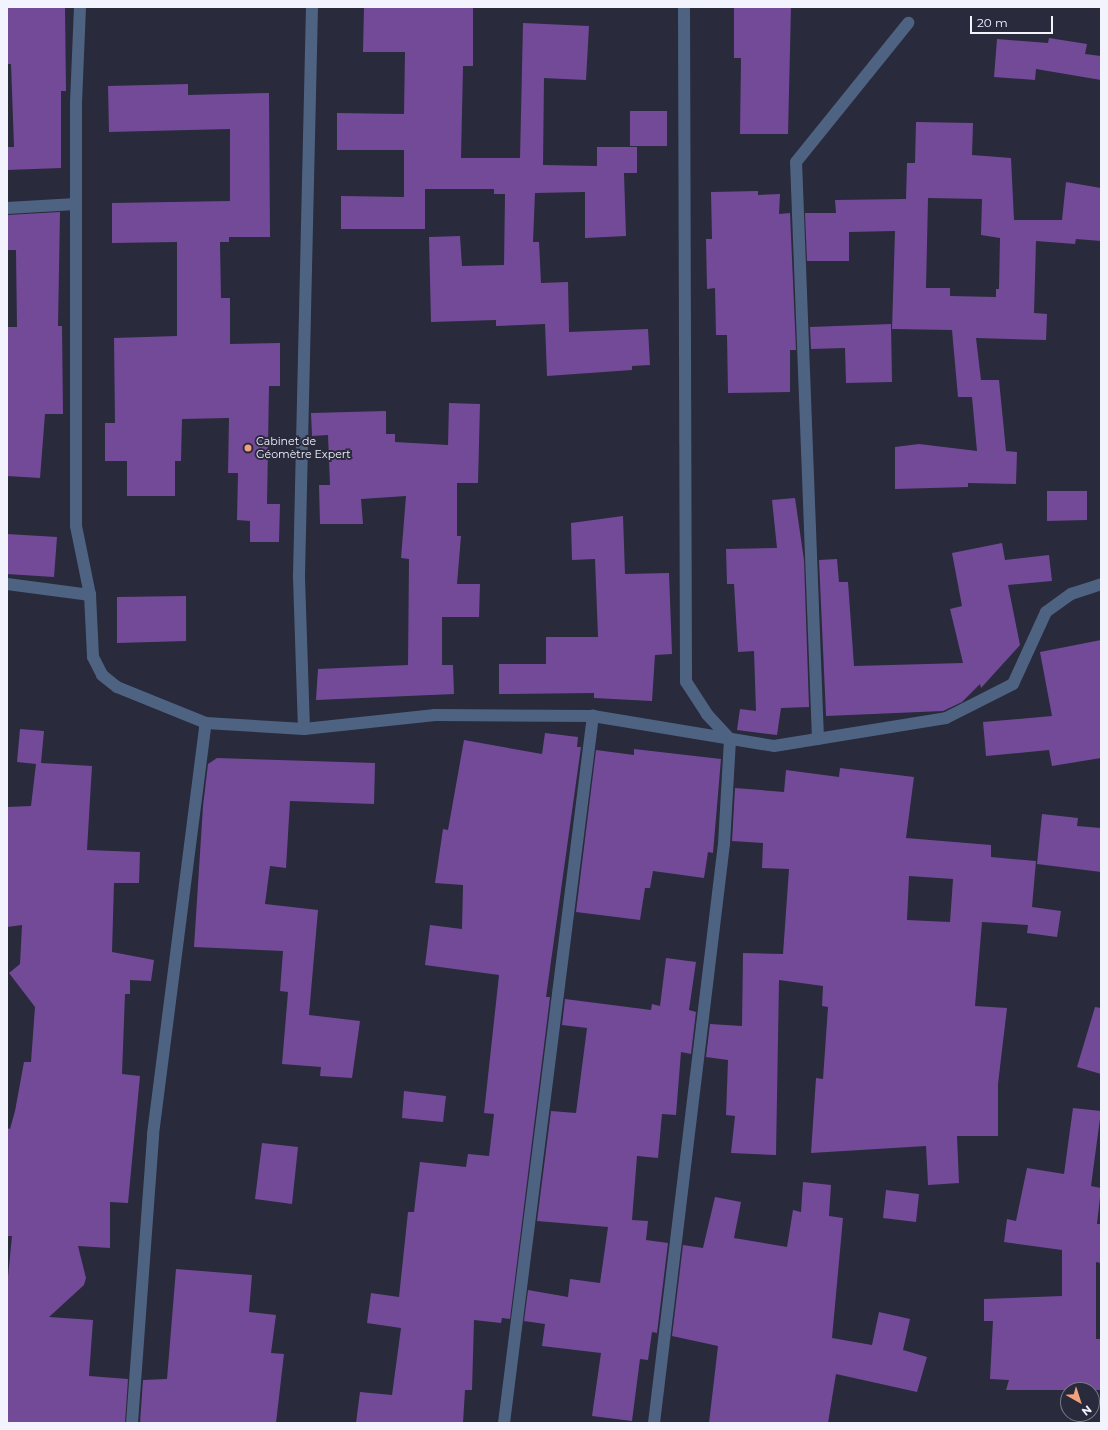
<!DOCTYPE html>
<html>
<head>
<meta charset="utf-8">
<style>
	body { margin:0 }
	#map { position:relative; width:1108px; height:1430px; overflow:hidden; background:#292a3c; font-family:Montserrat,sans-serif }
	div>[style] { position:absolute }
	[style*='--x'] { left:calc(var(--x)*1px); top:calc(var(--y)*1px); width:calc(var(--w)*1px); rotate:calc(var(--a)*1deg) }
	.building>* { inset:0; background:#734a97 }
	.street>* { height:12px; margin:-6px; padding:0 6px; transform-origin:6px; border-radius:6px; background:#4e6382 }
	.dots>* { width:11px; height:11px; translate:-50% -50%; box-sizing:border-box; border:2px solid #292a3c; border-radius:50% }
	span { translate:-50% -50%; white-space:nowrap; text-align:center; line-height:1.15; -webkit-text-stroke:4px #292a3c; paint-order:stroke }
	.poi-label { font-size:11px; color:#f2f3fd }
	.left { translate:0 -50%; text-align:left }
	.frame { position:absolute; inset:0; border:8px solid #f2f3fd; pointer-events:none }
	.north { position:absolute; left:1060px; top:1382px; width:40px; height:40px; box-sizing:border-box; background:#292a3c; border:1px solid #797a89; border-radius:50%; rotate:141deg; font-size:11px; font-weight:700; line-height:16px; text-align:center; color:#f2f3fd }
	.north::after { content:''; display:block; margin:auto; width:14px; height:18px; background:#f1a17c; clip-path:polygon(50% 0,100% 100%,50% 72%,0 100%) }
	.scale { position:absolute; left:970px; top:16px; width:83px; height:18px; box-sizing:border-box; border:2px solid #f2f3fd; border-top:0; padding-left:5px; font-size:12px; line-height:14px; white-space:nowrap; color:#f2f3fd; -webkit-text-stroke:3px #292a3c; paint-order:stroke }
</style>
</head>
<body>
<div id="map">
	<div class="building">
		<div style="clip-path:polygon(7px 7px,65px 7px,66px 91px,61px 91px,61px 168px,7px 170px,7px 147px,14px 147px,11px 64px,7px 64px)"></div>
		<div style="clip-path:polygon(364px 7px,473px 7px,473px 66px,463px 66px,461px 158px,520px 158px,523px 23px,589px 26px,586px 80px,544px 78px,543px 165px,597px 166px,597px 147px,637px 147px,637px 173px,624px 173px,626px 236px,585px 238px,585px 192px,535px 193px,533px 242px,539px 242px,541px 283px,568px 282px,569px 332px,648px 329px,650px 365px,632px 366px,632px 370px,547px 376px,545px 324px,496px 326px,496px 320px,431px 322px,429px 237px,460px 236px,462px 266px,504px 265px,505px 194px,494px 194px,494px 189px,425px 189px,425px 229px,341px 229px,341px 196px,404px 197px,404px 150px,337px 150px,337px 113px,404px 114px,405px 52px,363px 52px)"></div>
		<div style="clip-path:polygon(734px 7px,791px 7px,788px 134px,740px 134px,741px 58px,734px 58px)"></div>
		<div style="clip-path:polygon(1049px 38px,1087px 44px,1085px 54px,1101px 56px,1101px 80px,1036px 69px,1035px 80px,994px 77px,997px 39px,1048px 43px)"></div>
		<div style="clip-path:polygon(188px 84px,188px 95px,269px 93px,270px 237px,229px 237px,229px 242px,220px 242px,221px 298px,230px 298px,230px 344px,280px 343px,280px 386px,269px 386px,267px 504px,280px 504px,279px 542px,250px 542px,250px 521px,237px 520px,238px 473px,228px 473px,229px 418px,182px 419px,181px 461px,175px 461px,175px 496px,127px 496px,127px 461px,105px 461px,105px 423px,115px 423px,114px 338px,177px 336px,177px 242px,112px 243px,112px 203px,230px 201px,230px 129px,109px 132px,108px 86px)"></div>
		<div style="clip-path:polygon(630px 111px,667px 111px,667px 146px,630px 146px)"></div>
		<div style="clip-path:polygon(evenodd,916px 122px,973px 123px,972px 155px,1011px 158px,1014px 220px,1062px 220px,1066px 182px,1101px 188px,1101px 241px,1076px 239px,1075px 244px,1036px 241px,1034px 313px,1047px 314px,1046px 340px,976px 338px,981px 380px,999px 380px,1006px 451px,1017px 452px,1016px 484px,968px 483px,968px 487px,895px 489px,895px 447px,919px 444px,977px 451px,972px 397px,958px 397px,952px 330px,892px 329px,895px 231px,849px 232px,849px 261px,807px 261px,805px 213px,836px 213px,835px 200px,906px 199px,907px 163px,915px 163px,916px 122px,928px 198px,982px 199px,981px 235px,1000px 238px,999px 289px,996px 289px,996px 297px,950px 296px,950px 288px,926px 288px,928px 198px)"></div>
		<div style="clip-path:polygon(758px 191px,758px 195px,780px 194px,779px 214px,790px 213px,796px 350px,790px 350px,790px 392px,728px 393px,727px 335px,716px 335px,715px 288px,707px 289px,706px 239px,712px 239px,711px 192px)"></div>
		<div style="clip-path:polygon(60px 212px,58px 326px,62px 326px,63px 414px,45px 414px,40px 478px,7px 476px,7px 327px,17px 327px,16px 250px,7px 250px,7px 215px)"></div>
		<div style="clip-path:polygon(891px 324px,892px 382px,846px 383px,845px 348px,811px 349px,810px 327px)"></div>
		<div style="clip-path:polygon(449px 403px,480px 404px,478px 483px,457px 483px,457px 536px,461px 536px,457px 584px,480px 584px,479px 617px,442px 617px,442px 665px,453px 665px,454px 694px,316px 700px,318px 669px,408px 665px,409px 559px,401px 558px,406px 496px,361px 499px,363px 524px,320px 524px,319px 485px,330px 485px,328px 435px,312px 436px,311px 413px,386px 411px,386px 434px,395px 434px,395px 442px,448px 445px)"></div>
		<div style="clip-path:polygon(1047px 491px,1087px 491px,1087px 520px,1047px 521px)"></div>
		<div style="clip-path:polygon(795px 498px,804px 560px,809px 707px,781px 708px,777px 735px,737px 730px,740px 709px,756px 711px,754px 651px,738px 652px,734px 584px,727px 584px,726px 549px,777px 548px,772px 500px)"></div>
		<div style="clip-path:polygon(623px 516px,625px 574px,669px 573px,672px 654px,655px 655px,652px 701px,594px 698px,594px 693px,499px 694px,499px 664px,546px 664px,546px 637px,598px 637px,595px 559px,572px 560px,571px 523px)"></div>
		<div style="clip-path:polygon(7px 534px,57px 537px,54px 577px,7px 574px)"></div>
		<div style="clip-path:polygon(1002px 543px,1005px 560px,1049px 555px,1052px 581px,1008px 585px,1020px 645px,981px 688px,980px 684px,962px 702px,943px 711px,826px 716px,819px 560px,837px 559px,839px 582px,848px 582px,854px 666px,963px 663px,950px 609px,962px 606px,952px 553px)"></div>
		<div style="clip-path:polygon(186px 596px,186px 641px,117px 643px,117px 597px)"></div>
		<div style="clip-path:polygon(1101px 640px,1101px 758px,1052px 766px,1049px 750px,986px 756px,983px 722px,1052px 716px,1040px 652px)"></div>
		<div style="clip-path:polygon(20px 729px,44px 731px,41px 763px,92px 766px,87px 850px,140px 852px,139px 883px,114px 883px,112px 952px,154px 960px,151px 981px,130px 980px,130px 994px,125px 994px,122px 1074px,140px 1076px,128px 1203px,110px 1202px,110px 1248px,78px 1246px,86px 1278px,84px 1285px,49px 1317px,93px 1320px,89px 1376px,128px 1379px,125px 1423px,7px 1423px,7px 1287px,12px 1236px,7px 1236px,7px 1128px,10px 1129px,15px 1111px,24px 1062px,31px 1062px,35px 1007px,9px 973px,20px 964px,22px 925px,7px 927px,7px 807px,31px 806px,36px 764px,17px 762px)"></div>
		<div style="clip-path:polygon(545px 733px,578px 737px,577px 747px,581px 747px,546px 997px,550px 997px,510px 1319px,502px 1318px,501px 1323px,474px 1320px,472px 1390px,465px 1390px,463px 1423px,356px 1423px,360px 1392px,392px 1395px,401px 1328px,367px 1323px,371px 1293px,399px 1297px,408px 1212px,414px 1212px,420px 1162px,466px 1167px,468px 1154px,489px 1156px,494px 1114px,484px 1113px,499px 975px,425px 965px,430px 925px,462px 929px,463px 885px,435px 883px,443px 829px,448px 830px,464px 740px,542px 754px)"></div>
		<div style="clip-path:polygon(634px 749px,721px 759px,713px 853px,708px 852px,704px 878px,653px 871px,650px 888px,645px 888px,640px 920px,576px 912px,596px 750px,634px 755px)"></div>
		<div style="clip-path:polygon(217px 758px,375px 763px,374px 804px,290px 801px,286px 868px,270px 866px,265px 904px,318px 910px,309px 1015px,360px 1021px,352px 1078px,320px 1076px,321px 1067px,282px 1064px,288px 992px,280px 991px,283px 951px,194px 947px,203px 806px,208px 764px)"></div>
		<div style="clip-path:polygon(evenodd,840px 768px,914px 777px,906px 838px,991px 845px,991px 857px,1036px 861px,1032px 907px,1061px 911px,1057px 937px,1027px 933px,1028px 925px,982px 922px,975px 1006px,1007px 1008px,998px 1084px,998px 1136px,957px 1136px,959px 1183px,928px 1185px,926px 1146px,811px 1153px,816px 1078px,823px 1079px,828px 1007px,822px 1006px,823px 986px,779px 980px,776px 1155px,731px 1153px,735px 1116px,726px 1115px,728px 1060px,706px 1057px,710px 1024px,742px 1026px,743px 953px,783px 954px,789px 869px,762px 868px,763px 843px,732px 841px,735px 788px,784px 792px,786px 770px,839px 777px,840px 768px,909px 876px,953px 879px,950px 922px,907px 920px,909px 876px)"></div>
		<div style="clip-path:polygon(1042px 814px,1078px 818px,1077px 826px,1101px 828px,1101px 872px,1037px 864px)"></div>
		<div style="clip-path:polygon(666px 958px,696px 962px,689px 1010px,696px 1012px,691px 1054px,681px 1052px,676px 1115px,662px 1114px,658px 1158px,637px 1156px,632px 1220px,648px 1221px,646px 1240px,668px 1243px,657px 1333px,652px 1332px,648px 1360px,640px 1359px,632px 1421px,592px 1416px,601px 1353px,542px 1346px,545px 1324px,524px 1321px,528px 1290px,568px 1297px,570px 1279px,600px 1283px,608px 1227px,537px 1221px,551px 1111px,576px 1113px,587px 1028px,562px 1025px,565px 999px,651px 1010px,652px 1004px,660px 1006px)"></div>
		<div style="clip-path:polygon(1095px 1007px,1101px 1008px,1101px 1074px,1077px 1067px)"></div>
		<div style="clip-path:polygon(404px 1091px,446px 1096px,443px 1122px,402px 1118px)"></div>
		<div style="clip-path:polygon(1073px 1108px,1101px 1111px,1091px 1186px,1101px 1188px,1097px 1224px,1101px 1224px,1101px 1263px,1096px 1262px,1096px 1339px,1101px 1339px,1101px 1390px,1006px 1390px,1009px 1380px,990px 1379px,993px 1321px,984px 1321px,984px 1299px,1062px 1296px,1062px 1250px,1004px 1242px,1007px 1219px,1016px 1221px,1027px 1168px,1064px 1174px)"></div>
		<div style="clip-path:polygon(262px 1143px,298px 1147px,292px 1204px,255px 1199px)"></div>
		<div style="clip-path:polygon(803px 1182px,831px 1185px,829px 1216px,843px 1218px,832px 1338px,872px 1345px,879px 1312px,910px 1319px,903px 1350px,927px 1357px,917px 1392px,836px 1374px,828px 1423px,709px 1423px,718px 1346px,672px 1336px,683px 1245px,703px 1248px,715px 1197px,741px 1202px,734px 1238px,787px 1247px,793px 1210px,801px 1212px)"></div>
		<div style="clip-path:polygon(886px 1190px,919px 1194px,916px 1222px,883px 1218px)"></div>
		<div style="clip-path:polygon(176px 1269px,252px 1275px,249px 1312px,276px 1315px,271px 1353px,284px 1354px,276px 1423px,140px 1423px,143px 1380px,167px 1379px)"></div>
	</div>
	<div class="street">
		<div style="--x:80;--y:7;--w:95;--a:92.4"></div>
		<div style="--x:76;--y:102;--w:424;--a:90"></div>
		<div style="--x:76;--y:526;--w:70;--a:78.5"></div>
		<div style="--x:90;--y:595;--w:62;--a:87.2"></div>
		<div style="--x:93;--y:657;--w:20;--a:63"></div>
		<div style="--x:102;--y:675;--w:19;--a:39"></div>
		<div style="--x:117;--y:687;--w:96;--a:22"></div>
		<div style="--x:206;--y:723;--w:98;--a:3.5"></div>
		<div style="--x:304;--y:729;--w:154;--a:-91.9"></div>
		<div style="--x:299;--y:575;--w:568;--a:-88.69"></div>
		<div style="--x:7;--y:208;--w:69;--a:-3.3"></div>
		<div style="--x:7;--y:584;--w:84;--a:7.5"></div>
		<div style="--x:304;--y:729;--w:132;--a:-6.1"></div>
		<div style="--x:435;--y:715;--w:158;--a:0.4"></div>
		<div style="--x:593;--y:716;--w:183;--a:9.4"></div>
		<div style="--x:774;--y:746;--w:174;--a:-9.2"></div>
		<div style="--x:946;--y:718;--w:75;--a:-26.9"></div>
		<div style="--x:1013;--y:684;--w:79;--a:-65.4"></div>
		<div style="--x:1046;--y:612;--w:31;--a:-36"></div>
		<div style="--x:1071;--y:594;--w:32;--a:-18"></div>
		<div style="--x:818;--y:739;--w:577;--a:-92.18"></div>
		<div style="--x:796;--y:162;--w:179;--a:-51.1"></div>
		<div style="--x:132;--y:1423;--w:290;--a:-85.8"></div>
		<div style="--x:153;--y:1134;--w:414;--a:-82.7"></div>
		<div style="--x:504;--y:1423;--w:713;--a:-82.83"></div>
		<div style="--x:654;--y:1423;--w:583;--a:-83.11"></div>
		<div style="--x:724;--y:844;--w:105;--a:-86.7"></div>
		<div style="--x:730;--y:739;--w:34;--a:-133"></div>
		<div style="--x:707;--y:714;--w:38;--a:-123"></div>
		<div style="--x:686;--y:682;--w:675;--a:-90.17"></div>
	</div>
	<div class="dots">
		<div style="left:248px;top:448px;background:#f1a17c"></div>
	</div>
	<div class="poi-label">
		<span class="left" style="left:256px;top:448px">Cabinet de<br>Géomètre Expert</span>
	</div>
	<div class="frame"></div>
	<div class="north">N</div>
	<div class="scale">20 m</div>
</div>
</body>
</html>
